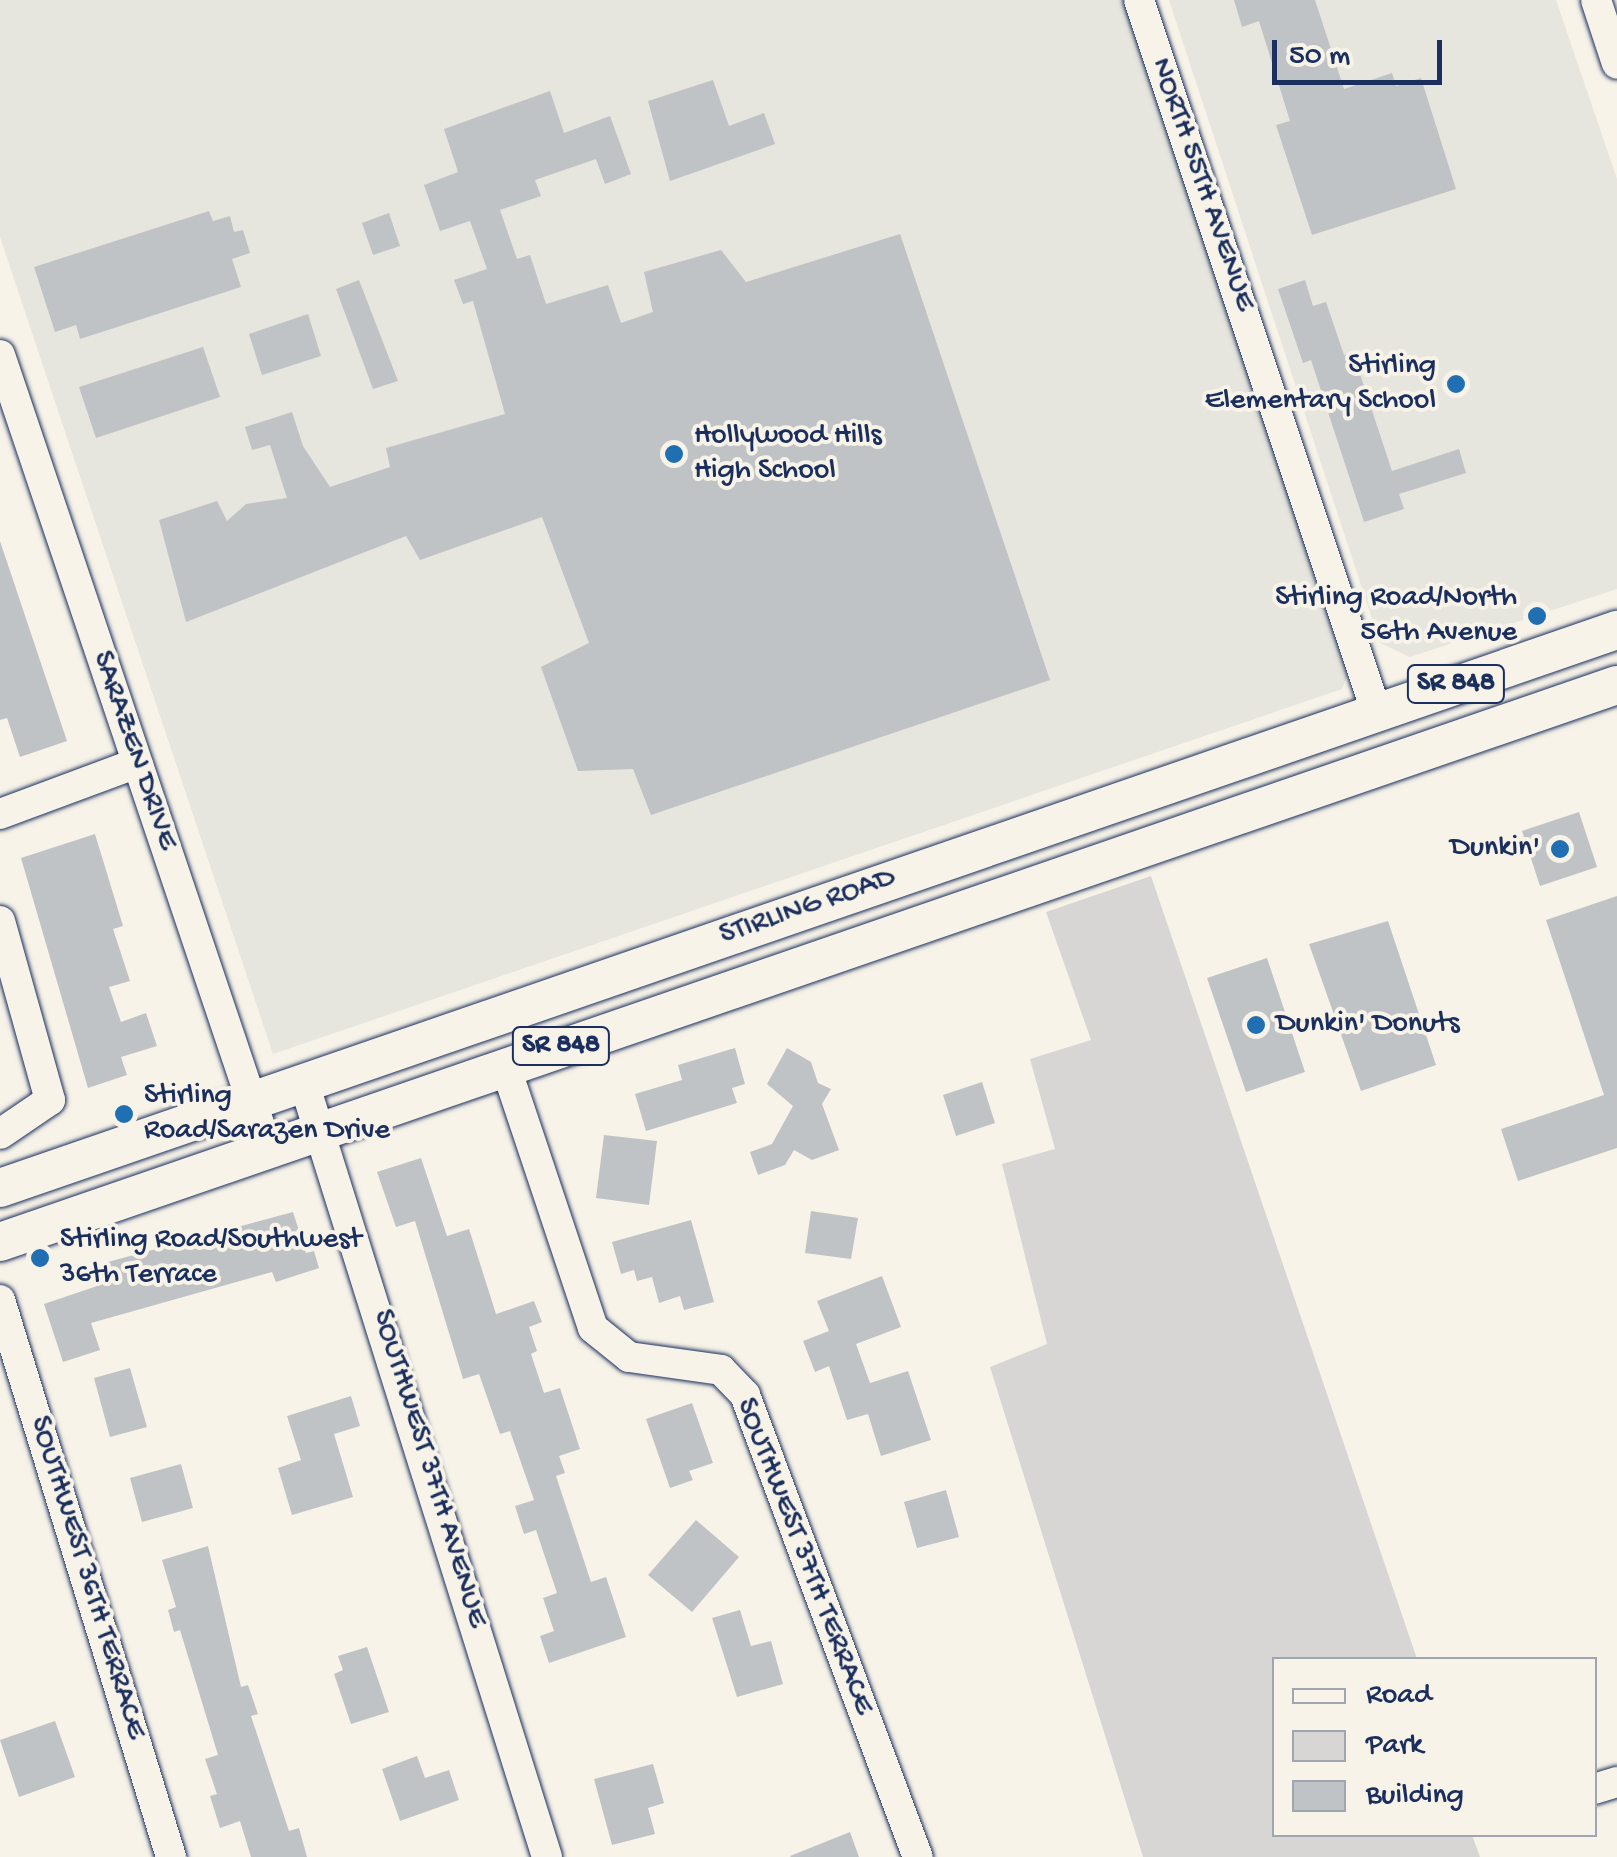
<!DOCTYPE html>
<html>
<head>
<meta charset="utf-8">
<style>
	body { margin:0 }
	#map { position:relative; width:1617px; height:1857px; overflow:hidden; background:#f7f3e8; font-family:"Gochi Hand",sans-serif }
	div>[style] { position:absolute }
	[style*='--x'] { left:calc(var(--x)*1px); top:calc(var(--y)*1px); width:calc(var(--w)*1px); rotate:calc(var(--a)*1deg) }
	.built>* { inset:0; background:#e6e5de }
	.green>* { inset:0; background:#d7d6d4 }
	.building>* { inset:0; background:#c0c3c5 }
	.roads { filter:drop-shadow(0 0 2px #1b2f5e) drop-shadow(0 0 2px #1b2f5e) }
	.minor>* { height:30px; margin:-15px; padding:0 15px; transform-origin:15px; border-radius:15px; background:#f7f3e8 }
	.major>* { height:38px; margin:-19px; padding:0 19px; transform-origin:19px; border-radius:19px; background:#f7f3e8 }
	.dots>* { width:28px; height:28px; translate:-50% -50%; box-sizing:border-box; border:5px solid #f7f3e8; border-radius:50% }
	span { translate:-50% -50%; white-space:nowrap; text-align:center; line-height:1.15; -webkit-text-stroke:8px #f7f3e8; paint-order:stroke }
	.shield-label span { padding:2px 8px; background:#f7f3e8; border:2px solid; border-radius:8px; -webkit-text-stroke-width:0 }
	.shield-label { font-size:28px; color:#1b2f5e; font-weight:700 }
	.street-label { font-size:30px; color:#1b2f5e }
	.poi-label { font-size:30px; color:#1b2f5e }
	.right { translate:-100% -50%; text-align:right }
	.left { translate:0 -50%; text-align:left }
	.legend { position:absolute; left:1272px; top:1657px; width:325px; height:180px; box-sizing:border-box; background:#f7f3e8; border:2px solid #9fa5b1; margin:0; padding:12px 18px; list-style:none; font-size:30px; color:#1b2f5e }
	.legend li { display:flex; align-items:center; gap:20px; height:50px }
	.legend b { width:50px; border:2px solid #9fa5b1 }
	.scale { position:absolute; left:1272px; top:40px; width:170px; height:45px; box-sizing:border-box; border:5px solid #1b2f5e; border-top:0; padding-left:12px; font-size:30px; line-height:35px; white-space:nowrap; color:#1b2f5e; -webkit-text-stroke:8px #f7f3e8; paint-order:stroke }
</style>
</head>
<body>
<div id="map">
	<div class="built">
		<div style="clip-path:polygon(0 0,1125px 0,1349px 671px,1342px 689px,273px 1054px,0 237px)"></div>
		<div style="clip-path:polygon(1169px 0,1556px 0,1617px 179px,1617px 589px,1410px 657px,1380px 643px)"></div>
	</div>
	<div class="green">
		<div style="clip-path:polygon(1151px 876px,1417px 1659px,1274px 1660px,1274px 1834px,1472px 1835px,1480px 1857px,1143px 1857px,990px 1367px,1047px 1344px,1002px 1164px,1055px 1149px,1030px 1059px,1091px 1040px,1046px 912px)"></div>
	</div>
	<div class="building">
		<div style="clip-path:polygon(1234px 0,1315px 0,1344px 89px,1392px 73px,1396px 86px,1421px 78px,1456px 189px,1312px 235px,1276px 125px,1290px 121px,1259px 21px,1242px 27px)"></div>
		<div style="clip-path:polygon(713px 80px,729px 126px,764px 113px,775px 144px,670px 181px,648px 101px)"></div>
		<div style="clip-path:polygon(550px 91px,564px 133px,610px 116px,631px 174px,605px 184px,596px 159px,535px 180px,541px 196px,500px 210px,517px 259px,530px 255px,546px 304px,608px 285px,621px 323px,653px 312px,644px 272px,721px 250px,746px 282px,900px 234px,1050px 680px,651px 815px,633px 769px,578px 771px,541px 667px,589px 643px,542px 517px,420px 560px,406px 536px,186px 622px,159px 520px,217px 501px,227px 521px,246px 504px,287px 498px,270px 445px,252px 450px,245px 427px,292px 412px,303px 446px,330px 487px,390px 467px,386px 448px,505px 414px,473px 301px,463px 304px,454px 280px,487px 269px,470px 221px,440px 231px,424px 185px,458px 172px,444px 129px)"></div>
		<div style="clip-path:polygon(209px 211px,213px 221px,230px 216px,234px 232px,243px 230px,250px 253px,232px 259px,241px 287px,80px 339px,76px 325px,55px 332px,34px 267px)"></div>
		<div style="clip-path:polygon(389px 213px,400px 246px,373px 255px,362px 223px)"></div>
		<div style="clip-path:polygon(359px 280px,398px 381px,373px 389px,336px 289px)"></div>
		<div style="clip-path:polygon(1305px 280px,1313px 306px,1326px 302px,1344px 355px,1353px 353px,1392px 471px,1459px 449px,1466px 473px,1399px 494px,1404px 509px,1364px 522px,1311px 360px,1303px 363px,1278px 289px)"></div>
		<div style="clip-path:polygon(308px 314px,321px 356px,262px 375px,249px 334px)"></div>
		<div style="clip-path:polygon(203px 347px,220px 397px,96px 438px,79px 387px)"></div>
		<div style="clip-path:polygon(0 541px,67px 741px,20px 757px,7px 718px,0 720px)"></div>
		<div style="clip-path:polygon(1579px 812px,1597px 867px,1540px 886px,1522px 831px)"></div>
		<div style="clip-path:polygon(95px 834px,123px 926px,113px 929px,130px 981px,109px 987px,121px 1022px,146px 1013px,157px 1046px,121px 1057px,127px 1075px,88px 1088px,21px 858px)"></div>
		<div style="clip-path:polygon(1617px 896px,1617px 1148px,1518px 1181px,1501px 1129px,1604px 1095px,1546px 920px)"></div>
		<div style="clip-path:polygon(1388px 921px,1436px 1065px,1361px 1091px,1309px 944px)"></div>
		<div style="clip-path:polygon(1267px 958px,1305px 1072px,1246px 1092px,1207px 978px)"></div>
		<div style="clip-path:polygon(735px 1048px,745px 1084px,732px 1088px,737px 1103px,646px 1131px,635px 1094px,682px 1080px,678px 1065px)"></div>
		<div style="clip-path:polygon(787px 1048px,811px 1062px,818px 1083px,831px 1089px,822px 1104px,839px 1150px,812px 1160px,794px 1150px,785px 1165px,758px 1175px,750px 1152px,772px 1144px,793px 1106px,767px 1084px)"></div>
		<div style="clip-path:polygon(982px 1082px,995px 1123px,956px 1136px,943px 1095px)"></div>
		<div style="clip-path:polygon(604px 1135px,657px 1141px,649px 1205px,596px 1198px)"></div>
		<div style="clip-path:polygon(421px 1158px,447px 1236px,469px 1229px,496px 1314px,534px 1301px,542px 1322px,529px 1327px,537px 1351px,531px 1354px,544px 1393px,560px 1388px,580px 1449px,559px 1456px,565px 1473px,556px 1476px,591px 1582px,606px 1577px,626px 1637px,549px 1663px,540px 1636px,554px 1631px,543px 1598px,557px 1593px,536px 1530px,524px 1534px,515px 1506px,534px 1500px,510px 1431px,500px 1434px,479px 1374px,463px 1379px,415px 1221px,396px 1227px,377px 1172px)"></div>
		<div style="clip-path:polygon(811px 1211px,858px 1218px,851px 1259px,805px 1253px)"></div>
		<div style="clip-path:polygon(293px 1212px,306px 1253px,314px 1251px,319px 1268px,276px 1282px,272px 1272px,91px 1323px,100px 1350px,63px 1362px,44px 1304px,109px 1282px,104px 1263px)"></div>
		<div style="clip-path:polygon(691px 1220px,714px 1302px,684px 1310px,680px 1296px,659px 1303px,652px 1277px,637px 1281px,634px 1270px,621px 1274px,612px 1242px)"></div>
		<div style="clip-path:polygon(882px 1276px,901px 1327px,856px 1344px,870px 1383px,908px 1371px,931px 1440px,881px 1456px,868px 1414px,847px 1420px,829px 1366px,815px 1372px,803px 1341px,829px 1331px,817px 1301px)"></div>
		<div style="clip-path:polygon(130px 1368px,147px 1427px,110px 1437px,94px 1378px)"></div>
		<div style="clip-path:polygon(351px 1396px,360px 1426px,334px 1434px,353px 1497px,292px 1515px,278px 1468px,301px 1460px,287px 1416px)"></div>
		<div style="clip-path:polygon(692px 1403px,713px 1463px,689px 1471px,693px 1480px,670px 1488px,646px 1419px)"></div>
		<div style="clip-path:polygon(181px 1464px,193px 1508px,142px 1522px,130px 1478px)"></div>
		<div style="clip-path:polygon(946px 1490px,959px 1537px,917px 1548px,904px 1502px)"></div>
		<div style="clip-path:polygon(696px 1520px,739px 1557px,692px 1612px,648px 1575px)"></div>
		<div style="clip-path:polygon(208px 1546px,241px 1687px,248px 1685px,258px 1714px,251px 1716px,289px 1831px,299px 1828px,307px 1857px,251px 1857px,240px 1821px,220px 1828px,210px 1796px,217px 1794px,205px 1759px,218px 1755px,180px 1630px,174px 1632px,168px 1610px,176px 1607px,162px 1560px)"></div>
		<div style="clip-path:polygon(740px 1610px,751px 1646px,771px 1641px,783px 1684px,737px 1697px,712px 1618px)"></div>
		<div style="clip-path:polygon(367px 1647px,389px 1712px,351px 1724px,334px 1674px,343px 1670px,338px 1656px)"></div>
		<div style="clip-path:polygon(55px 1721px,75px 1777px,19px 1797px,0 1740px)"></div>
		<div style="clip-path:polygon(417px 1756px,425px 1778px,449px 1770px,459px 1800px,400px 1821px,382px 1769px)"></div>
		<div style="clip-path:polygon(653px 1764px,664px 1803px,648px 1808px,655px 1834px,612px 1845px,594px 1779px)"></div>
		<div style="clip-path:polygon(850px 1832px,859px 1857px,791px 1857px,790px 1856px)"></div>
	</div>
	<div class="roads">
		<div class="minor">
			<div style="--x:1139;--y:0;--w:749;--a:71.57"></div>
			<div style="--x:1596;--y:0;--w:67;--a:71.8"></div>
			<div style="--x:0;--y:355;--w:836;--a:71.37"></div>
			<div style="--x:0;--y:814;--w:146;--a:-20.4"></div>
			<div style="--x:0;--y:921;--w:186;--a:74.4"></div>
			<div style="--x:50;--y:1100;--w:60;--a:145.8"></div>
			<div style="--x:505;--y:1065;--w:277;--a:71.5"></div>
			<div style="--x:593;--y:1328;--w:46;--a:38.9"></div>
			<div style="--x:629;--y:1357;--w:93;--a:8"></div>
			<div style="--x:721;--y:1370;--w:35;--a:46"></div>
			<div style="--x:745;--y:1395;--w:493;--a:69.5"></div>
			<div style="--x:304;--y:1083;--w:811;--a:72.57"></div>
			<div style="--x:0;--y:1300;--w:583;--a:72.93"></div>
			<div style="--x:1594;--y:1789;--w:24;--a:-17"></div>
		</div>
		<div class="major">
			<div style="--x:0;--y:1188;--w:1711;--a:-19.04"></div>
			<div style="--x:0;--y:1242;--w:1710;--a:-19.01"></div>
		</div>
	</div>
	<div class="dots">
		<div style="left:1456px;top:384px;background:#1f6fb2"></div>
		<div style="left:674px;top:454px;background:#1f6fb2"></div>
		<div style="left:1537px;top:616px;background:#1f6fb2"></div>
		<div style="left:1560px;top:849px;background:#1f6fb2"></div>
		<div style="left:1256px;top:1025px;background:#1f6fb2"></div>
		<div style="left:124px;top:1114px;background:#1f6fb2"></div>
		<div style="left:40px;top:1258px;background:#1f6fb2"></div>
	</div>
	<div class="shield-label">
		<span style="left:1456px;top:684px">SR 848</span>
		<span style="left:561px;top:1046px">SR 848</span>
	</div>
	<div class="street-label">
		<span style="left:1201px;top:185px;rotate:71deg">NORTH 55TH AVENUE</span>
		<span style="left:133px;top:751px;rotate:71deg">SARAZEN DRIVE</span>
		<span style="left:808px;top:908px;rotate:-19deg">STIRLING ROAD</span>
		<span style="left:428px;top:1469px;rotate:73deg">SOUTHWEST 37TH AVENUE</span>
		<span style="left:803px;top:1557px;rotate:69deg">SOUTHWEST 37TH TERRACE</span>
		<span style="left:86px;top:1578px;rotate:73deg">SOUTHWEST 36TH TERRACE</span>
	</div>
	<div class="poi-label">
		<span class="right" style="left:1436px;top:384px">Stirling<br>Elementary School</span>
		<span class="left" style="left:694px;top:454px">Hollywood Hills<br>High School</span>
		<span class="right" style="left:1517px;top:616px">Stirling Road/North<br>56th Avenue</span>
		<span class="right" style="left:1540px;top:849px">Dunkin'</span>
		<span class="left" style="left:1276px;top:1025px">Dunkin' Donuts</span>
		<span class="left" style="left:144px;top:1114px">Stirling<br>Road/Sarazen Drive</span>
		<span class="left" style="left:60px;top:1258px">Stirling Road/Southwest<br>36th Terrace</span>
	</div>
	<ul class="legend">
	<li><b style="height:12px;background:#f7f3e8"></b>Road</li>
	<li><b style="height:28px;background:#d7d6d4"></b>Park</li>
	<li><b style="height:28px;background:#c0c3c5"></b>Building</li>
	</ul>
	<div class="scale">50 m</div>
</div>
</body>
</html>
